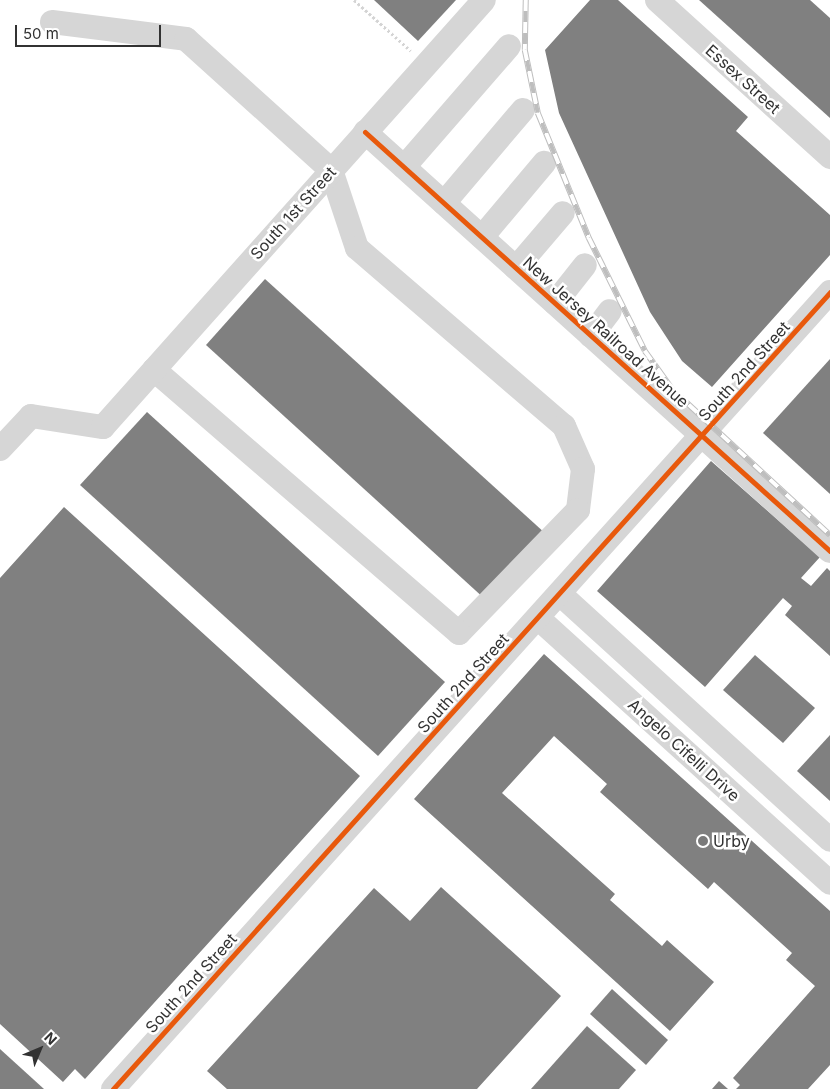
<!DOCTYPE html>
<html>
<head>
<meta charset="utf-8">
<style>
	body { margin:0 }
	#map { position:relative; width:830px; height:1089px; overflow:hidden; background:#fff; font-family:Inter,sans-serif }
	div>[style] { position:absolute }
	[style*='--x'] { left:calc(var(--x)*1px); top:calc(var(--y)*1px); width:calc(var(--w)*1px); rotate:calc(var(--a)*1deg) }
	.building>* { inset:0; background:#808080 }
	.path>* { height:3px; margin-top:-1.5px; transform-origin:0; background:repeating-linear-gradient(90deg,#d4d4d4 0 2.5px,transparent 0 5px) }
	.minor>* { height:24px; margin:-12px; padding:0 12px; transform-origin:12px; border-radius:12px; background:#d6d6d6 }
	.rail>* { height:5.5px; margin-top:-2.75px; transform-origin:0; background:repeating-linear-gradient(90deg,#fff 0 11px,#bebebe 0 22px); box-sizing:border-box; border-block:1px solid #bebebe }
	.cycleway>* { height:5px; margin:-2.5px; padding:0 2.5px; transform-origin:2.5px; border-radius:2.5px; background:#e8590c }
	.dots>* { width:14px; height:14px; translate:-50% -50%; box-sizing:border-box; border:2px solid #fff; border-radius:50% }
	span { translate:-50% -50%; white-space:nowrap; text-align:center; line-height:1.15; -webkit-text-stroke:5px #fff; paint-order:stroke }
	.street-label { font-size:16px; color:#323232 }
	.poi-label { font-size:16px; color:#323232 }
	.left { translate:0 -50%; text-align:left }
	.north { position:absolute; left:15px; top:1024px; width:50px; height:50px; -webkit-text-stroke:4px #fff; paint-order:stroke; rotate:45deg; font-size:14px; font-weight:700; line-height:20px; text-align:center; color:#323232 }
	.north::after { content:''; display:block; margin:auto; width:18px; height:22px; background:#323232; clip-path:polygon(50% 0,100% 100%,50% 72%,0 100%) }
	.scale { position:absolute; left:15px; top:25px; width:146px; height:22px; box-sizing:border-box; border:2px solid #323232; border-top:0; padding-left:6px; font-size:15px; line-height:18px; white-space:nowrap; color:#323232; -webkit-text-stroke:4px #fff; paint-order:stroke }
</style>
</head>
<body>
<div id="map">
	<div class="building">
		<div style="clip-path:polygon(374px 0,456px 0,418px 41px)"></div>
		<div style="clip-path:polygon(590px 0,618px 0,748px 117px,736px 131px,830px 215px,830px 255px,712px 387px,682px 361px,650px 312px,559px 113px,545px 50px)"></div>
		<div style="clip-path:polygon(699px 0,810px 0,830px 18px,830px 118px)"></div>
		<div style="clip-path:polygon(265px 279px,546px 534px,486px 600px,206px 345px)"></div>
		<div style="clip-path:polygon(830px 359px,830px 494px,763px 433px)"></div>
		<div style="clip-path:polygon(147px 412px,445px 682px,378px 756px,80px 485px)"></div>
		<div style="clip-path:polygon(711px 461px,820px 557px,801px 578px,811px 586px,827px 568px,830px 571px,830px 656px,785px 615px,792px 606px,783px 598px,705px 687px,597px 591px)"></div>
		<div style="clip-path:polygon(64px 507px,360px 776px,85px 1079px,75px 1069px,63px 1082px,0 1024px,0 578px)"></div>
		<div style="clip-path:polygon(544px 654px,830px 911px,830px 1065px,808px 1089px,736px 1089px,740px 1085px,733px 1078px,815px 986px,786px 960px,792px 953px,714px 882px,708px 889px,600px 792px,607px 784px,554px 736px,502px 793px,615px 894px,610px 900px,662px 946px,667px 940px,714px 982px,670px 1031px,414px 799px)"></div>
		<div style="clip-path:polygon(755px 655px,815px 708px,783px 743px,723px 690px)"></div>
		<div style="clip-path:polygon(830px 735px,830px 801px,797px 771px)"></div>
		<div style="clip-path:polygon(441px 887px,561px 996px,477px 1089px,227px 1089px,207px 1071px,374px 888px,410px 921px)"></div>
		<div style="clip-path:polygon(612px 989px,668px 1040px,646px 1065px,590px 1014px)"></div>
		<div style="clip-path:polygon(587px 1026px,636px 1070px,619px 1089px,531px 1089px)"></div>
		<div style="clip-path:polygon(0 1049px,44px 1089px,0 1089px)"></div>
		<div style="clip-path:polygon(719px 1081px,728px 1089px,712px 1089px)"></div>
	</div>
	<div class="path">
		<div style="--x:354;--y:0;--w:76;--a:41.8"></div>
	</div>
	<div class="minor">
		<div style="--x:657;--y:0;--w:234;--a:42.2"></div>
		<div style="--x:52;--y:22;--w:135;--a:7.2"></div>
		<div style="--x:186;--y:39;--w:195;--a:42.1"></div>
		<div style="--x:331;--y:170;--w:82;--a:71.6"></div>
		<div style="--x:357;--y:248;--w:273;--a:40.7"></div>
		<div style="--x:564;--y:426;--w:47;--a:66.2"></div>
		<div style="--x:583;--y:469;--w:41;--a:97"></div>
		<div style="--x:578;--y:510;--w:171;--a:134.1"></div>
		<div style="--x:459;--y:633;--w:403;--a:-139.2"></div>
		<div style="--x:365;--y:132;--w:626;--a:42.02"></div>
		<div style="--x:404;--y:167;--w:160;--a:-49"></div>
		<div style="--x:444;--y:203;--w:122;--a:-49.7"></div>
		<div style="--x:482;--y:237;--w:97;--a:-50"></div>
		<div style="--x:516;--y:268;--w:72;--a:-49.5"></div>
		<div style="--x:555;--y:303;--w:48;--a:-51.7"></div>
		<div style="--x:591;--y:336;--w:31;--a:-53"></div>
		<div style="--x:0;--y:449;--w:45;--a:-46.8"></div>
		<div style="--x:31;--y:416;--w:73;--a:8.7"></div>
		<div style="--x:103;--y:427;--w:572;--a:-48.26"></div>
		<div style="--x:560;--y:594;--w:365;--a:42.3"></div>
		<div style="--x:538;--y:618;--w:394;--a:42.2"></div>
		<div style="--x:113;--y:1089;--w:1072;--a:-48.02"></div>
	</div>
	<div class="rail">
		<div style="--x:526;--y:0;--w:50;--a:91.1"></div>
		<div style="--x:525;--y:50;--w:64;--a:78.3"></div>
		<div style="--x:538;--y:113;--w:135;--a:67.8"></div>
		<div style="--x:589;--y:238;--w:126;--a:63.6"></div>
		<div style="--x:645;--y:351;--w:48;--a:54.3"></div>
		<div style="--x:673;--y:390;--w:214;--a:42.7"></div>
	</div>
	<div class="cycleway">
		<div style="--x:365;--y:132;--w:626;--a:42.02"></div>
		<div style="--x:113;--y:1089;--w:1072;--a:-48.02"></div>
	</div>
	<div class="dots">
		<div style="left:703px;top:841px;background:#7a7a7a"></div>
	</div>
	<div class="street-label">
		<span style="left:743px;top:79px;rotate:42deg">Essex Street</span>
		<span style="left:293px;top:213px;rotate:-48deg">South 1st Street</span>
		<span style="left:606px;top:332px;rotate:42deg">New Jersey Railroad Avenue</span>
		<span style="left:744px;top:371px;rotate:-48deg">South 2nd Street</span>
		<span style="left:463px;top:683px;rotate:-48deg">South 2nd Street</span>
		<span style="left:684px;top:750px;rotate:42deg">Angelo Cifelli Drive</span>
		<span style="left:191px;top:983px;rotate:-48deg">South 2nd Street</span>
	</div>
	<div class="poi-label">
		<span class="left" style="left:713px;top:841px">Urby</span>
	</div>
	<div class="north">N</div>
	<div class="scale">50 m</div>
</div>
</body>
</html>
